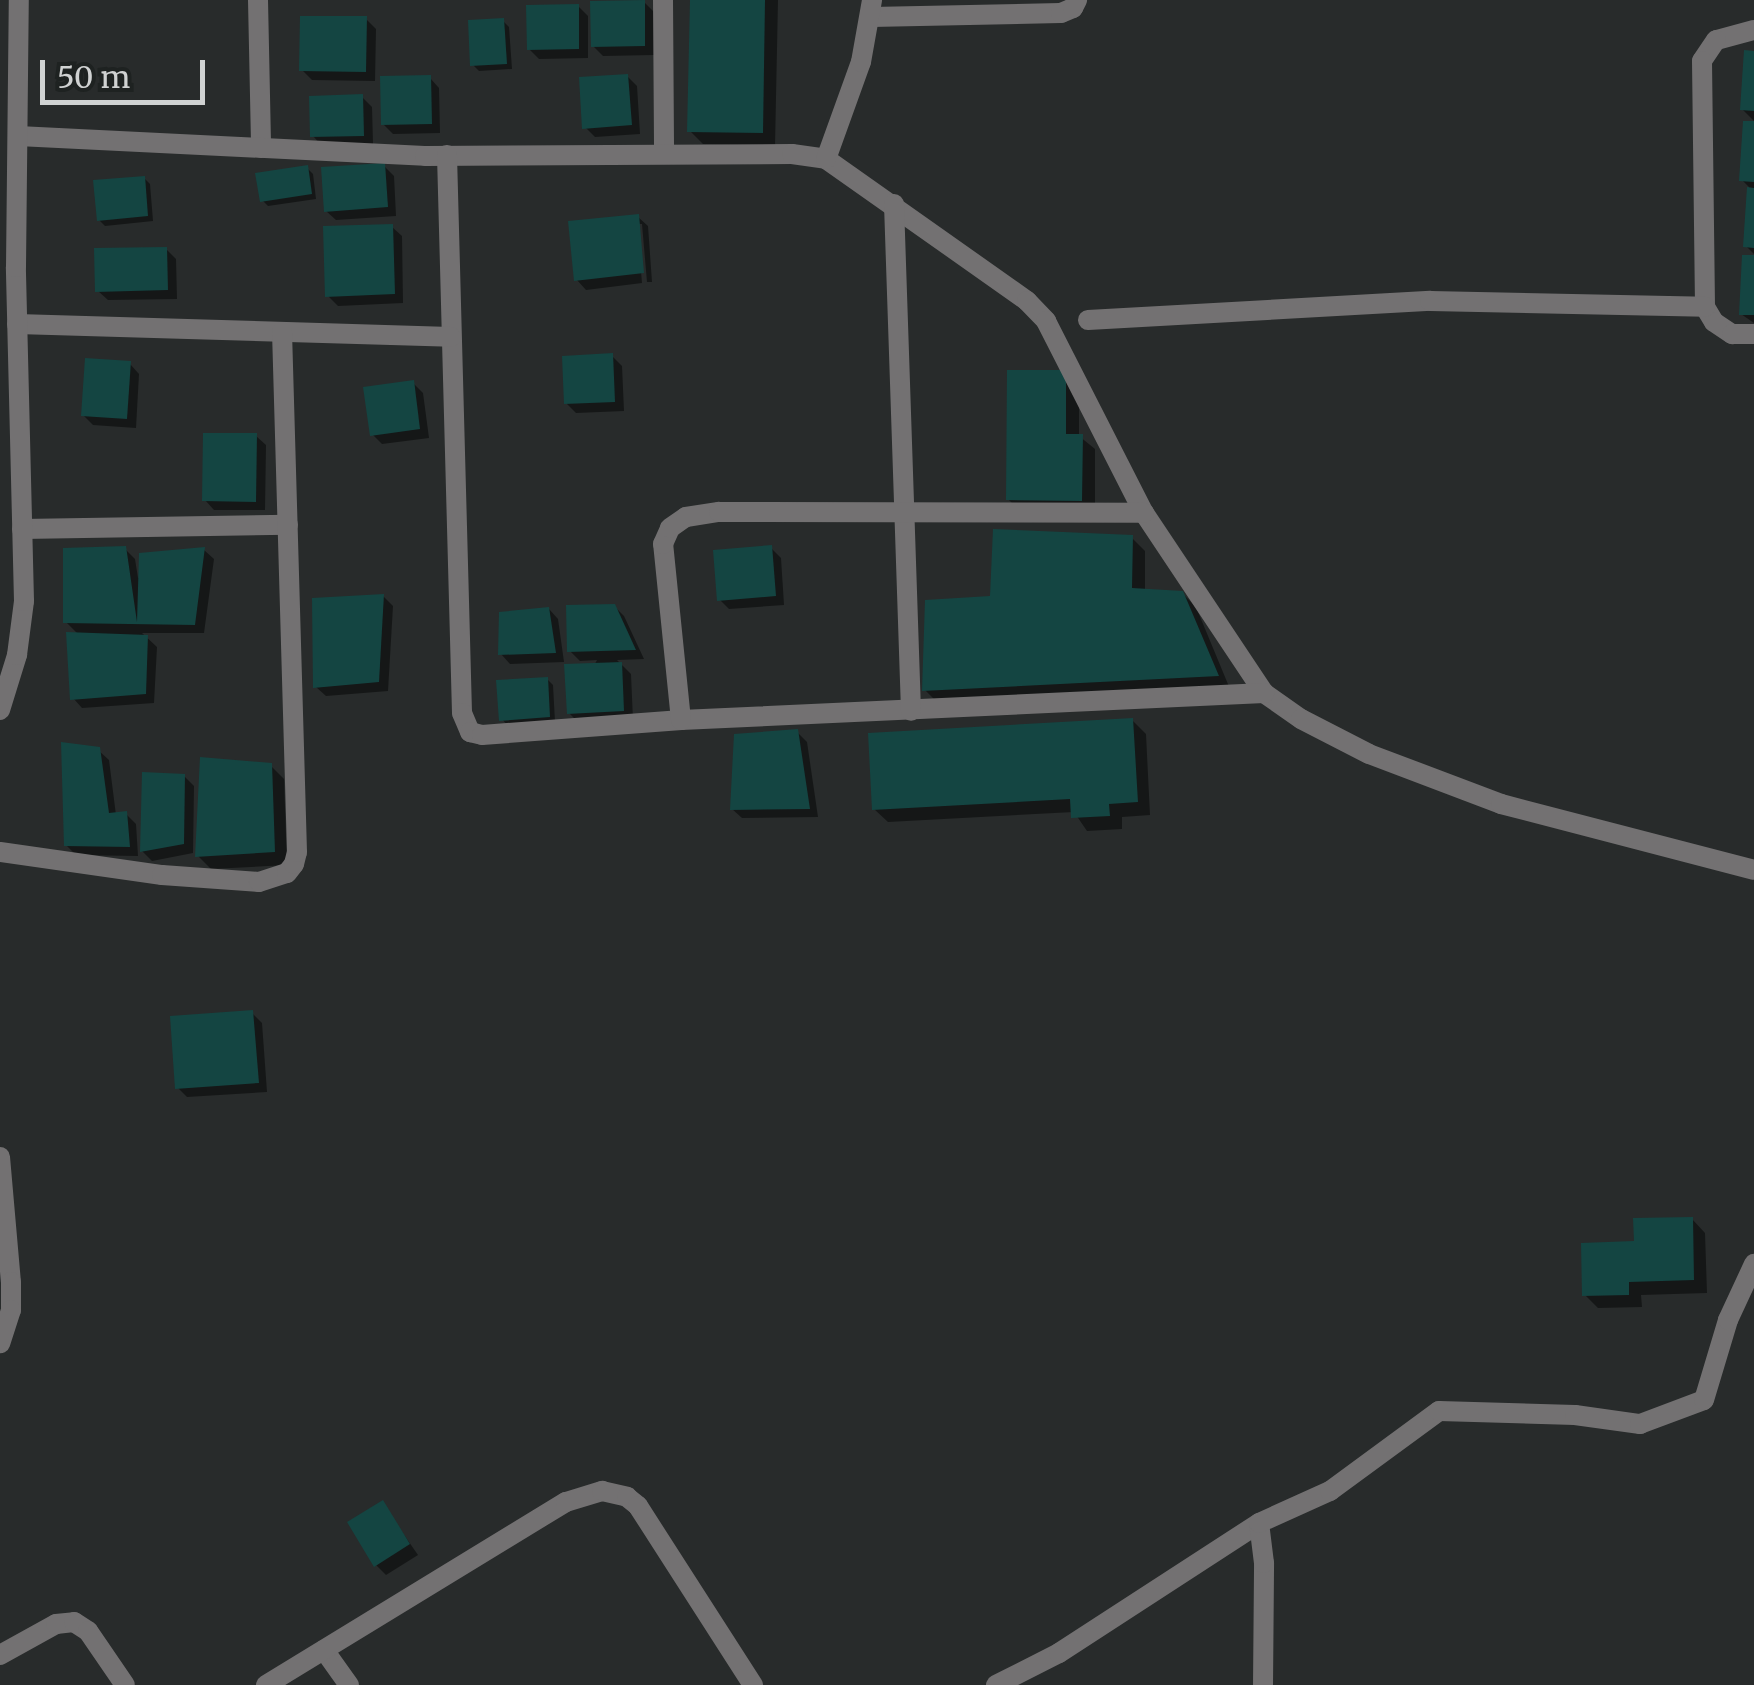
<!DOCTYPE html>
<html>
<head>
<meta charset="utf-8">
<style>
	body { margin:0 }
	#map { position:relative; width:1754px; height:1685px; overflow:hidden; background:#282b2b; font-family:Merriweather,serif }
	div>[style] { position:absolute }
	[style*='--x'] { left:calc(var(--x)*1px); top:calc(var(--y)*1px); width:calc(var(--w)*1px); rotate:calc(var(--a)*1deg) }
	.shadow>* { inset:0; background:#0007 }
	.building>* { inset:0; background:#144542 }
	.street>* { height:20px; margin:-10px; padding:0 10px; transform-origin:10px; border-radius:10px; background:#737172 }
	span { translate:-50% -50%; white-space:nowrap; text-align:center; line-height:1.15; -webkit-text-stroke:8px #1e2221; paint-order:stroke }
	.scale { position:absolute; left:40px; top:60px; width:165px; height:45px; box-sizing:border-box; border:5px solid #d0d2d2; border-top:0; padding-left:12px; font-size:30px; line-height:35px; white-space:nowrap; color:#d0d2d2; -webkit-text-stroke:8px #1e2221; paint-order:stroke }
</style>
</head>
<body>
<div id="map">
	<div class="shadow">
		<div style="clip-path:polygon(692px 0,778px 0,775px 146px,703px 144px,690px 131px)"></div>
		<div style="clip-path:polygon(644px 2px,654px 12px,654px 55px,603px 56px,593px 46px)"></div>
		<div style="clip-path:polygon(578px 6px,588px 16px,588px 58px,539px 59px,529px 49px)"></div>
		<div style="clip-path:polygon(366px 19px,376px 29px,375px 81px,312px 80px,302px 70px)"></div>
		<div style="clip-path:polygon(503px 21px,509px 27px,512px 69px,479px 71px,473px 65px)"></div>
		<div style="clip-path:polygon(1754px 53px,1754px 121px,1743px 110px)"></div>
		<div style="clip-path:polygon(627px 76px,637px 86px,640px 134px,595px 137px,585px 127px)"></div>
		<div style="clip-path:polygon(430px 78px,439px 88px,440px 133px,393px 134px,383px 124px)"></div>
		<div style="clip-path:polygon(362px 97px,372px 107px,373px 144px,322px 146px,313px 136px)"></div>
		<div style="clip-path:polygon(1754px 124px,1754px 254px,1746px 246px,1749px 187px,1742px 180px)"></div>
		<div style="clip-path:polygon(384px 166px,394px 176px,396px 216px,336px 220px,326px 211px)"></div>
		<div style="clip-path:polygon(307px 168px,313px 174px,316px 199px,268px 206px,262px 200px)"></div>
		<div style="clip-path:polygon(144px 178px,150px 184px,153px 221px,105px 226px,99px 220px)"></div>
		<div style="clip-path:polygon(638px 217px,648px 226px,652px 282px,647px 282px,642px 224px,637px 224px,642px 283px,586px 290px,577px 280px)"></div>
		<div style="clip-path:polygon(392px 227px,402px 236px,403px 303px,338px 306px,328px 296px)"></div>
		<div style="clip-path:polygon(166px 249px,176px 259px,177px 299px,108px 300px,98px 291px)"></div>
		<div style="clip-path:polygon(1754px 258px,1754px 323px,1741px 314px)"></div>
		<div style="clip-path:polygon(612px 356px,622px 366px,624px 411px,576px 413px,566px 403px)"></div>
		<div style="clip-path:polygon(130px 364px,139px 374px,136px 428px,93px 425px,83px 415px)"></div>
		<div style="clip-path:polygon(1065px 372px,1079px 386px,1079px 436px,1095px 449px,1095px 513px,1022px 513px,1008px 499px)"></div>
		<div style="clip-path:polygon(413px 383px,423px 393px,429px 438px,382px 444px,372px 434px)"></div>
		<div style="clip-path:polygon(256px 436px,266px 445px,265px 510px,214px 510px,205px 500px)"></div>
		<div style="clip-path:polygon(1132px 538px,1145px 551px,1145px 591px,1182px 593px,1196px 607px,1230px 689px,938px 703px,925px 690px,993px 598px)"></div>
		<div style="clip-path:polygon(771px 548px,781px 558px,784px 605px,729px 609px,719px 599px)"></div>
		<div style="clip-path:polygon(125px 549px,135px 559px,138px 578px,204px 550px,214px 559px,204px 633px,142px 633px,157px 647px,154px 703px,82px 708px,73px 698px,79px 635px,66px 622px)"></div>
		<div style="clip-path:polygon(383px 596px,393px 606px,388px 691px,326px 696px,316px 687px)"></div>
		<div style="clip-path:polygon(614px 606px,624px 616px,644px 659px,617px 660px,631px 674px,633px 720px,579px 723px,569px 713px,597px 660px,580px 661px,570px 651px)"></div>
		<div style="clip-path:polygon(549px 609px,558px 619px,564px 662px,510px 664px,501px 654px)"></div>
		<div style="clip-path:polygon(547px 679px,553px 685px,555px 722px,508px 726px,502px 719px)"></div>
		<div style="clip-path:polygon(1132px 720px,1146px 734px,1150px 815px,1122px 817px,1122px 829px,1087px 831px,1074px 812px,888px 822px,874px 809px)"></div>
		<div style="clip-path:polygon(797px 732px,807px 742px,818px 817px,742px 818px,732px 809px)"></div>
		<div style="clip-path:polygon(98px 750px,109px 760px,116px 815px,126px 814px,136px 824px,138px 856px,76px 855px,66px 845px)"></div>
		<div style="clip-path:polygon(271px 766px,284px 779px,287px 865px,211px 869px,198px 856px)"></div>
		<div style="clip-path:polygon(184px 776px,194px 786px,193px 853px,152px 861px,142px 851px)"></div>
		<div style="clip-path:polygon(252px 1013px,262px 1023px,267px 1092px,187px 1097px,178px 1088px)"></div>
		<div style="clip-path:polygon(1692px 1219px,1705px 1233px,1707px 1293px,1641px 1295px,1642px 1307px,1598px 1308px,1585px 1295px,1636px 1244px)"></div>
		<div style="clip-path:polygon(382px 1503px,418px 1555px,386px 1575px,376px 1565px)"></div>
	</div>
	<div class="building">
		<div style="clip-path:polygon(645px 0,645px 46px,591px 47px,590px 1px)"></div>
		<div style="clip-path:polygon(690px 0,765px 0,763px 133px,687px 132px)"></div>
		<div style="clip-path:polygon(579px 4px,579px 49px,527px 50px,526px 5px)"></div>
		<div style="clip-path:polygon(300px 16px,367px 16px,366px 72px,299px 71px)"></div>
		<div style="clip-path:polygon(504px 18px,507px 64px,470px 66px,468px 20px)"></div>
		<div style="clip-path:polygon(1744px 50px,1754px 51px,1754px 111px,1740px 110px)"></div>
		<div style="clip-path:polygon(628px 74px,632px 125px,582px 129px,579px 77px)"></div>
		<div style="clip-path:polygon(431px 75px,432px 124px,381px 125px,380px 76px)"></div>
		<div style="clip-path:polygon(363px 94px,364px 136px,310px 137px,309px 96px)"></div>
		<div style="clip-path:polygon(1743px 121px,1754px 121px,1754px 182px,1739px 181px)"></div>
		<div style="clip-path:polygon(385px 163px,388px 207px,324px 212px,321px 167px)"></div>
		<div style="clip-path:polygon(308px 165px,312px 194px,260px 202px,255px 173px)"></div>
		<div style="clip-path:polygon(145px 176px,148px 216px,97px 221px,93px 180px)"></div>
		<div style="clip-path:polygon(1747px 187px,1754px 188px,1754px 248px,1743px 247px)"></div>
		<div style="clip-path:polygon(639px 214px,644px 273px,574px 281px,568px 221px)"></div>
		<div style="clip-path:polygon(393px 224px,395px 294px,325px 297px,323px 226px)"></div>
		<div style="clip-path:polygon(167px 247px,168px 290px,95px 292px,94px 248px)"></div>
		<div style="clip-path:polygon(1742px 255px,1754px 255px,1754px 315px,1739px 315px)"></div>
		<div style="clip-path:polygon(613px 353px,615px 402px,564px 404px,562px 356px)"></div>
		<div style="clip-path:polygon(85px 358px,131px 361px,127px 419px,81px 416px)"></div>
		<div style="clip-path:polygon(1007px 370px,1066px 370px,1066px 434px,1083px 434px,1082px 501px,1006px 500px)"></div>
		<div style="clip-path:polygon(414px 380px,420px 429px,370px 436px,363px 387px)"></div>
		<div style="clip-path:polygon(203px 433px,257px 433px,256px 502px,202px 501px)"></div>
		<div style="clip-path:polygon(993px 529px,1133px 535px,1132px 588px,1183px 591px,1219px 676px,922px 691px,925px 600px,990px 596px)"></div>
		<div style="clip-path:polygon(772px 545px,776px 596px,717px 601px,713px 550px)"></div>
		<div style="clip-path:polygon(126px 546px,137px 622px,139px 553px,205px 547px,195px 625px,63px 623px,63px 548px)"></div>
		<div style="clip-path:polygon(384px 594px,379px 682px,313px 688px,312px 598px)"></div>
		<div style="clip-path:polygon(615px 604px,636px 650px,567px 652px,566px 605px)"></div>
		<div style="clip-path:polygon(549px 607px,556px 653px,498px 655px,499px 612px)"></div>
		<div style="clip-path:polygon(66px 632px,148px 635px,146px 694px,70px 700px)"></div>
		<div style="clip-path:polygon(622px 662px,624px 711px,567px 714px,564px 664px)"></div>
		<div style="clip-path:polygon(548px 677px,550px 717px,499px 721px,496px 680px)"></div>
		<div style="clip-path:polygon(1133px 718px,1138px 802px,1109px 804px,1110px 816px,1071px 818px,1070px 799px,872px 810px,868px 733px)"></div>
		<div style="clip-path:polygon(798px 729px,810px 809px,730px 810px,734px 734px)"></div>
		<div style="clip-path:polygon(61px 742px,100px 747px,109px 813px,127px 811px,130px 847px,64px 846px)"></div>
		<div style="clip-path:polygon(200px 757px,272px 763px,275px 852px,195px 857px)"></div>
		<div style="clip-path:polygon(142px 772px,185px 774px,184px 844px,140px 852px)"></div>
		<div style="clip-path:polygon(253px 1010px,259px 1083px,175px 1089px,170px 1016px)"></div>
		<div style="clip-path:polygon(1693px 1217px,1694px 1280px,1629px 1282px,1629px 1295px,1582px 1296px,1581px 1243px,1634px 1241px,1633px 1218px)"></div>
		<div style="clip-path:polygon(383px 1500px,410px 1544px,374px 1567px,347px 1522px)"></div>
	</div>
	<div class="street">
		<div style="--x:258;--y:0;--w:148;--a:88.8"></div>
		<div style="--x:663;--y:0;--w:154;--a:89.6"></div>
		<div style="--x:871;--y:17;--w:190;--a:-1.2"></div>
		<div style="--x:1061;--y:13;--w:13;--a:-23"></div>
		<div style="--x:1073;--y:8;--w:9;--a:-63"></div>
		<div style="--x:1754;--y:30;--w:39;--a:165"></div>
		<div style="--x:1716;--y:40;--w:25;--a:124"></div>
		<div style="--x:1702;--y:61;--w:246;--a:89.3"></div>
		<div style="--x:1705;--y:307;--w:17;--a:59"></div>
		<div style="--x:1714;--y:322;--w:22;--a:34"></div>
		<div style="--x:1732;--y:334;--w:22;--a:0"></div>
		<div style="--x:18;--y:136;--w:407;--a:2.8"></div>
		<div style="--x:425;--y:156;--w:367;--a:-0.3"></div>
		<div style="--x:792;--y:154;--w:34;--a:8"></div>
		<div style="--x:826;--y:159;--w:246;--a:35.2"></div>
		<div style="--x:1027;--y:301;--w:28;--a:46"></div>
		<div style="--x:1046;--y:321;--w:216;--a:63"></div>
		<div style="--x:1144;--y:513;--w:216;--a:56.3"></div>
		<div style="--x:1264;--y:693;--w:45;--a:35.1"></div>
		<div style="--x:1301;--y:719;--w:76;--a:27.2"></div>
		<div style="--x:1369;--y:754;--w:141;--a:20.7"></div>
		<div style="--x:1501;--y:804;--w:261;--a:14.6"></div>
		<div style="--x:447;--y:155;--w:558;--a:88.46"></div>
		<div style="--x:462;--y:713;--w:21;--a:67"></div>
		<div style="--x:470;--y:732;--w:12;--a:14"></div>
		<div style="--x:482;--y:735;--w:200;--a:-4.3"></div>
		<div style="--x:681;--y:720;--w:584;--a:-2.65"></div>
		<div style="--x:826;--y:159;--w:103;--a:-70.2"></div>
		<div style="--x:861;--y:62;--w:63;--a:-79.9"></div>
		<div style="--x:894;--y:204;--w:507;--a:88.08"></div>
		<div style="--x:1088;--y:320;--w:343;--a:-3.2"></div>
		<div style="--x:1430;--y:301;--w:275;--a:1.2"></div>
		<div style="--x:17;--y:324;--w:434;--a:1.7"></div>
		<div style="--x:22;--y:529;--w:266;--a:-0.9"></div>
		<div style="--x:0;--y:710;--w:58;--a:-72.8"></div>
		<div style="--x:17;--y:655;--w:54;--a:-82.6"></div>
		<div style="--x:24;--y:601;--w:334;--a:-91.4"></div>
		<div style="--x:16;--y:267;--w:267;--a:-89.4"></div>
		<div style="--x:681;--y:720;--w:177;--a:-95.8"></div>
		<div style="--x:663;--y:544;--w:17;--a:-66"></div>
		<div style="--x:670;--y:528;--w:19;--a:-35"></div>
		<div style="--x:686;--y:517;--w:33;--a:-9"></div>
		<div style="--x:719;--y:512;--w:425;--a:0.1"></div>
		<div style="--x:0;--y:852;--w:164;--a:8.1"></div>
		<div style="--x:162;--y:875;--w:97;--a:4.1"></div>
		<div style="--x:259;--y:882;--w:29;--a:-18"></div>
		<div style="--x:287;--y:873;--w:11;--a:-52"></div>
		<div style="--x:294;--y:864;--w:12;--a:-76"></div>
		<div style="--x:297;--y:852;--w:520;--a:-91.65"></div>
		<div style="--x:0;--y:1157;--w:125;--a:85"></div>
		<div style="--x:11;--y:1282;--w:28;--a:90"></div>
		<div style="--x:11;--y:1310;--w:35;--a:108"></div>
		<div style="--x:324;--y:1650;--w:43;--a:54.5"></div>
		<div style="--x:0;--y:1655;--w:64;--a:-29"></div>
		<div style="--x:56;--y:1624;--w:18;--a:-6"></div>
		<div style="--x:74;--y:1622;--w:17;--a:33"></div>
		<div style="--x:88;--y:1631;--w:65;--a:55.6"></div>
		<div style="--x:266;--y:1685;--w:351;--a:-31.4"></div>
		<div style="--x:566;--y:1502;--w:38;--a:-17"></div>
		<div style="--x:602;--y:1491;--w:26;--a:13"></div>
		<div style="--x:627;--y:1497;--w:14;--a:39"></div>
		<div style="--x:638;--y:1506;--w:213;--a:57.3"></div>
		<div style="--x:996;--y:1685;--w:71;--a:-26.9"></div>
		<div style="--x:1059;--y:1653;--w:239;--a:-33"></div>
		<div style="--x:1263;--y:1685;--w:122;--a:-89.5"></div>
		<div style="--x:1264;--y:1563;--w:40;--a:-97.1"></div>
		<div style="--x:1259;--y:1523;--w:78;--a:-24.3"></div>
		<div style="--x:1330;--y:1491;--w:135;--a:-36.3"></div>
		<div style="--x:1439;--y:1411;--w:136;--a:1.7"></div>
		<div style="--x:1575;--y:1415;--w:66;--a:7.9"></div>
		<div style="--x:1640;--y:1424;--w:68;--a:-20.6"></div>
		<div style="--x:1704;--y:1400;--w:84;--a:-73.3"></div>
		<div style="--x:1728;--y:1320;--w:62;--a:-65.1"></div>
	</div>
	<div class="scale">50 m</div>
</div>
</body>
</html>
